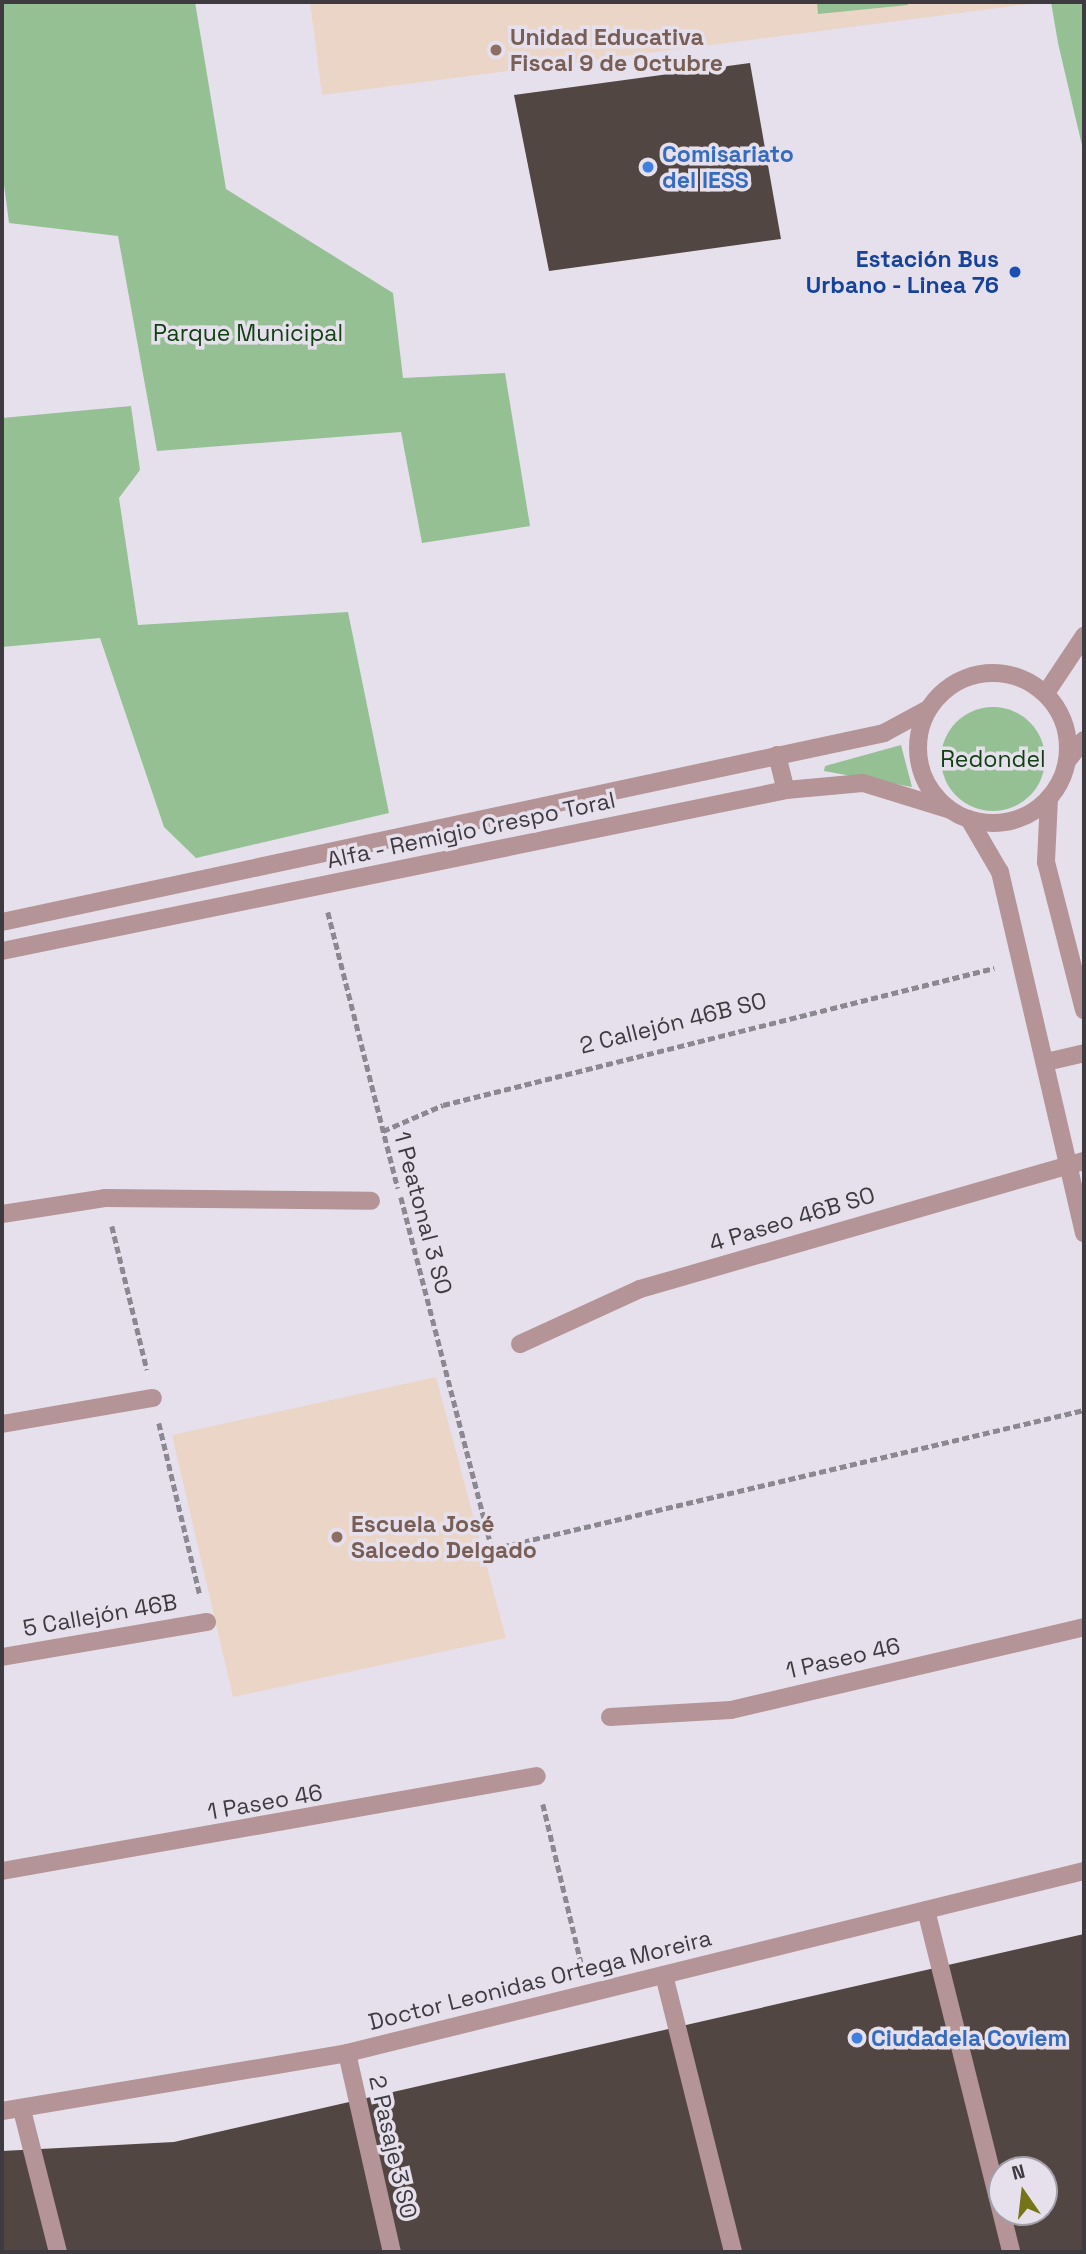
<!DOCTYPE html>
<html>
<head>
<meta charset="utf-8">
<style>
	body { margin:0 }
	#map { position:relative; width:1086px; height:2254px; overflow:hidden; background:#e6e0ed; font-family:"Space Grotesk",sans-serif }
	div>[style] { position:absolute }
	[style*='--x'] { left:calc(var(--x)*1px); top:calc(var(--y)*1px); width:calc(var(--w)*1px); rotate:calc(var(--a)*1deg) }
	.education>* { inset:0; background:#ead5c7 }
	.green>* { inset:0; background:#95c093 }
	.round { border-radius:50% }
	.building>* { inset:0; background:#524642 }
	.path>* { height:4.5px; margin-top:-2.25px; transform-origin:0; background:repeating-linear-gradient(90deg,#8c8891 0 7px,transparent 0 10.5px) }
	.minor>* { height:18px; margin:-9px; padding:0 9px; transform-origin:9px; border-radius:9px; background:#b49496 }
	.minor>.ring { margin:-9px; padding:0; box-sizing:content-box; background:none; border:18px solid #b49496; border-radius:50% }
	.dots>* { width:19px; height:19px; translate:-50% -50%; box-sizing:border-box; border:4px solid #e6e0ed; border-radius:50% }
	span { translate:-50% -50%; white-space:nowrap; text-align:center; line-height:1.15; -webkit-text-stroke:7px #e6e0ed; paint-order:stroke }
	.education-label { font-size:23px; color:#785e54; font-weight:700 }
	.left { translate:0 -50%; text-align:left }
	.shop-label { font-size:23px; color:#366cbe; font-weight:700 }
	.transit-label { font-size:23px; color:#164399; font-weight:700 }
	.right { translate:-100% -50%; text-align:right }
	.park-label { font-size:23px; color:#0e4010 }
	.street-label { font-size:23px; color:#3e3b40 }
	.frame { position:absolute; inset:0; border:4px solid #3e3b40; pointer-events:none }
	.north { position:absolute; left:988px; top:2156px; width:70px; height:70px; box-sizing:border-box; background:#e6e0ed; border:2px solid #a39ea8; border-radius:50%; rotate:346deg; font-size:19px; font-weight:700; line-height:28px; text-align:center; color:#3e3b40 }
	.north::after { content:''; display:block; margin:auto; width:24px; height:32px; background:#767418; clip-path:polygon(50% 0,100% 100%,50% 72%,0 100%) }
</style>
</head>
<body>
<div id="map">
	<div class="education">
		<div style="clip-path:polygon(310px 2px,1030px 2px,1030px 4px,322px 95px)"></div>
		<div style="clip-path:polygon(436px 1377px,506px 1638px,233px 1697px,172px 1435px)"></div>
	</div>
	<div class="green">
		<div style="clip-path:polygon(2px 2px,195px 2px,226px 189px,393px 293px,403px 378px,505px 373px,530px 526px,422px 543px,401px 432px,157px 451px,118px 236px,9px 223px,2px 169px)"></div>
		<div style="clip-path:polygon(817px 2px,907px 2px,908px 5px,818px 14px)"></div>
		<div style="clip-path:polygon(1051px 2px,1084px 2px,1084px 154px,1058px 43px)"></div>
		<div style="clip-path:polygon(131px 406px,140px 470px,119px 498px,138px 625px,348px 612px,389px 813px,196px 858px,164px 827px,100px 638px,2px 647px,2px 418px)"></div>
		<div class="round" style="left:941px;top:707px;width:104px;height:104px"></div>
		<div style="clip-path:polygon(901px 745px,912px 787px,824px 771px,825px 766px)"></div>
	</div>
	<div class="building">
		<div style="clip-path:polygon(750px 63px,781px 239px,549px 271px,514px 95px)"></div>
		<div style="clip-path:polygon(evenodd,1084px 1934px,1084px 2252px,2px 2252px,2px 2151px,174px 2142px,1084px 1934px,1002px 2170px,1044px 2170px,1044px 2212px,1002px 2212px,1002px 2170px)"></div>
	</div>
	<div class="path">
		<div style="--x:328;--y:912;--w:285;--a:75.8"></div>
		<div style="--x:383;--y:1131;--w:65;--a:-23.4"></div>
		<div style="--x:443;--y:1105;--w:568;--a:-13.96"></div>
		<div style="--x:401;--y:1197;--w:364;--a:75.5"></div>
		<div style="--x:492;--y:1549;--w:608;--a:-13.21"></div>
		<div style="--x:112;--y:1226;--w:148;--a:76.3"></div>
		<div style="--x:159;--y:1423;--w:177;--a:76.6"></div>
		<div style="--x:543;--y:1804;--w:167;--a:76.5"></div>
	</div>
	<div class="minor">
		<div class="ring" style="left:918px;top:673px;width:132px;height:132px"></div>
		<div style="--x:1046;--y:693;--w:69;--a:-56.3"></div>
		<div style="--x:777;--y:755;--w:36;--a:76"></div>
		<div style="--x:1067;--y:761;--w:27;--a:-51"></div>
		<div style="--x:1049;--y:798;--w:64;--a:92.7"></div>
		<div style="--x:1046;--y:862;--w:153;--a:75.6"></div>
		<div style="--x:969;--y:819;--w:61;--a:59.7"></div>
		<div style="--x:1000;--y:872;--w:371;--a:76.9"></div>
		<div style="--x:2;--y:922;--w:902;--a:-12.09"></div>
		<div style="--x:884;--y:733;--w:50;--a:-28.6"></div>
		<div style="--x:2;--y:951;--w:800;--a:-11.6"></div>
		<div style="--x:786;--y:790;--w:77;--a:-5.2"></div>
		<div style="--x:863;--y:783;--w:89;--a:17"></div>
		<div style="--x:1046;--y:1062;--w:39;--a:-13"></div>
		<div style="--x:2;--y:1214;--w:104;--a:-8.8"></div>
		<div style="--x:105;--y:1198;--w:266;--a:0.6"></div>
		<div style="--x:520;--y:1344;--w:132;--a:-24.6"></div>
		<div style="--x:640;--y:1289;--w:462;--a:-16.1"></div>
		<div style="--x:2;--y:1424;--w:153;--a:-9.8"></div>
		<div style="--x:2;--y:1657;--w:208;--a:-9.7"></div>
		<div style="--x:610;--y:1717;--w:121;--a:-3.3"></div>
		<div style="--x:731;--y:1710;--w:363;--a:-13.2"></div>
		<div style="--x:2;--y:1871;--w:543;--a:-10.07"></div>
		<div style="--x:926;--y:1910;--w:352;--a:76"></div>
		<div style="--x:664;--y:1975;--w:285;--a:76"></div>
		<div style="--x:347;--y:2053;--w:204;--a:77.3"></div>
		<div style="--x:22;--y:2110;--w:146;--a:75.8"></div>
		<div style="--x:2;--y:2111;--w:350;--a:-9.5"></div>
		<div style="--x:347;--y:2053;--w:759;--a:-13.87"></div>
	</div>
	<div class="dots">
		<div style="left:496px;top:50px;background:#8d6e63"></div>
		<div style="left:648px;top:167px;background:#3f7fe0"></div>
		<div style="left:1015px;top:272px;background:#1a4fb4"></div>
		<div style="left:337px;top:1537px;background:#8d6e63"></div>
		<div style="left:857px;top:2038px;background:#3f7fe0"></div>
	</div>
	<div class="education-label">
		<span class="left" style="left:510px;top:50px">Unidad Educativa<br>Fiscal 9 de Octubre</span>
		<span class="left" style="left:351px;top:1537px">Escuela José<br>Salcedo Delgado</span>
	</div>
	<div class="shop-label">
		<span class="left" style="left:662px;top:167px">Comisariato<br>del IESS</span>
		<span class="left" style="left:871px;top:2038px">Ciudadela Coviem</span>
	</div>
	<div class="transit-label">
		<span class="right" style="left:999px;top:272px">Estación Bus<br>Urbano - Linea 76</span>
	</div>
	<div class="park-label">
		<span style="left:248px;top:333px">Parque Municipal</span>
		<span style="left:993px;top:759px">Redondel</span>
	</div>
	<div class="street-label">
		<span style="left:471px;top:830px;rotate:-12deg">Alfa - Remigio Crespo Toral</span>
		<span style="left:673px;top:1023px;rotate:-14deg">2 Callejón 46B SO</span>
		<span style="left:423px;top:1213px;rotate:75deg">1 Peatonal 3 SO</span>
		<span style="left:792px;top:1219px;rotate:-17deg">4 Paseo 46B SO</span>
		<span style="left:100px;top:1615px;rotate:-10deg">5 Callejón 46B</span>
		<span style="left:843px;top:1658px;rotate:-13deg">1 Paseo 46</span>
		<span style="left:265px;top:1802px;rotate:-10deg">1 Paseo 46</span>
		<span style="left:540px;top:1980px;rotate:-14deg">Doctor Leonidas Ortega Moreira</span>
		<span style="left:393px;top:2147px;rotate:77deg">2 Pasaje 3 SO</span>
	</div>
	<div class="frame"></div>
	<div class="north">N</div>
</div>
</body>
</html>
